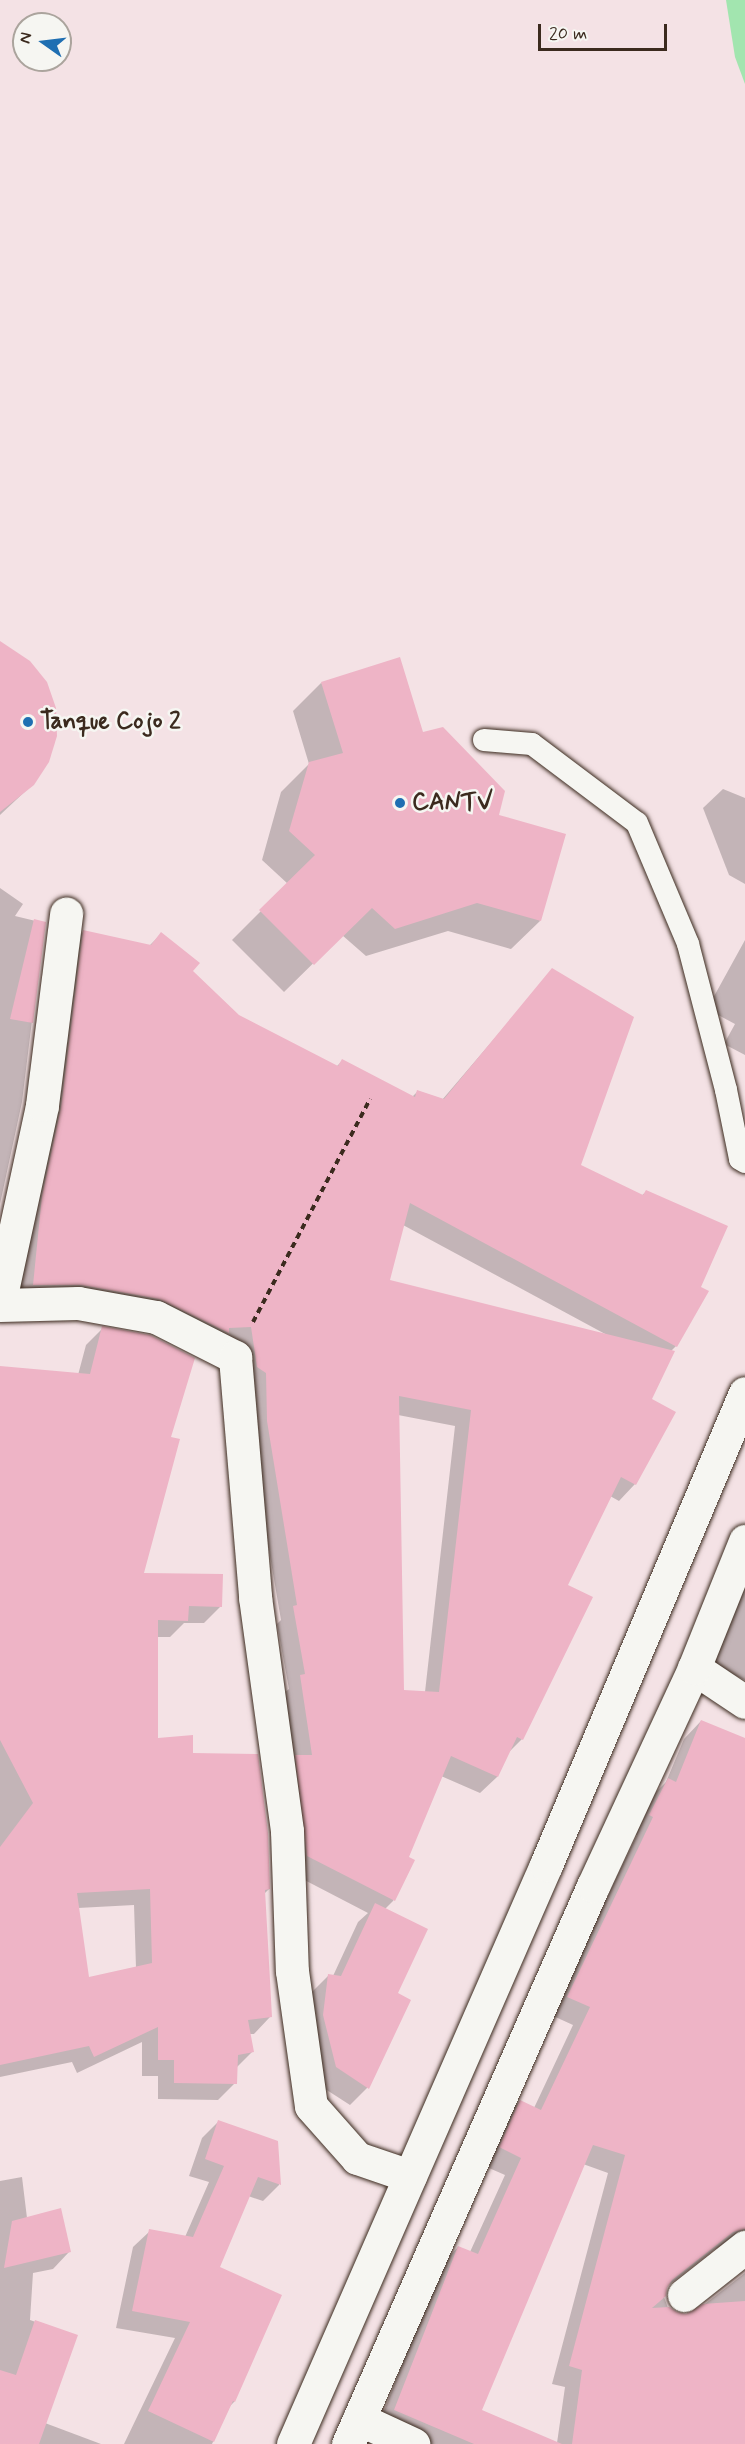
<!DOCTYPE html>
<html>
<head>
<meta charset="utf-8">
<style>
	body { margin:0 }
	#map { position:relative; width:745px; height:2444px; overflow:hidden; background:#f4e2e5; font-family:Mynerve,sans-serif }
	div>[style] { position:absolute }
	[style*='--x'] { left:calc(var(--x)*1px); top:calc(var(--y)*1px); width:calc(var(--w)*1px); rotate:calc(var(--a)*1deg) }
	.green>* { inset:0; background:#a2e5af }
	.shadow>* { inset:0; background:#0003 }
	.building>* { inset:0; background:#eeb4c6 }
	.path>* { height:4px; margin-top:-2px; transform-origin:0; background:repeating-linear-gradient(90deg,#3b2a1e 0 6px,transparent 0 10.5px) }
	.roads { filter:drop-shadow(0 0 2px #3b2a1e) drop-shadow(0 0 2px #3b2a1e) }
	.lane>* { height:22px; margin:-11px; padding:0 11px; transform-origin:11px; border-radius:11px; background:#f6f6f2 }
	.street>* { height:33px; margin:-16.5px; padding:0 16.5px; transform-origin:16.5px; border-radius:16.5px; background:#f6f6f2 }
	.dots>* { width:16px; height:16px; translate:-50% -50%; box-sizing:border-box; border:3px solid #f6f6f2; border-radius:50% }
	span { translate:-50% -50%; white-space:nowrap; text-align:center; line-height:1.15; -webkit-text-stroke:5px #f6f6f2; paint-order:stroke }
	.poi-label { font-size:24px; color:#3b2a1e; font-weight:700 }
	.left { translate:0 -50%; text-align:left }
	.north { position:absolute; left:12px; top:12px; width:60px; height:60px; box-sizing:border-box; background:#f6f6f2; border:2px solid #aba49d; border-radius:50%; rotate:284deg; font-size:16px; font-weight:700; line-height:24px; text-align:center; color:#3b2a1e }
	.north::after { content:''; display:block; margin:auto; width:21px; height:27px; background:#1f6fb2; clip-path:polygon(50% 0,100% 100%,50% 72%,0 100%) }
	.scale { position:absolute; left:538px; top:24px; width:129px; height:27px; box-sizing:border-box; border:3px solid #3b2a1e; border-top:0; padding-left:8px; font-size:18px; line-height:21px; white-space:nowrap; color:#3b2a1e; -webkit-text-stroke:4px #f6f6f2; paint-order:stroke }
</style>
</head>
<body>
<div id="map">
	<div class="green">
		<div style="clip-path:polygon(726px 0,745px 0,745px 84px,735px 57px)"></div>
	</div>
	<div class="shadow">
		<div style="clip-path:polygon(0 645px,33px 784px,0 815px)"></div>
		<div style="clip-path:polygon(321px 683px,422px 734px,497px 816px,540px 921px,511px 949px,448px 931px,366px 956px,342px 935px,284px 992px,232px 940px,288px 884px,262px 860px,281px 792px,309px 764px,293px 711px)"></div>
		<div style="clip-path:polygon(723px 789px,745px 798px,745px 884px,729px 875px,703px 808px)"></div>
		<div style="clip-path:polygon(0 888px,23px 904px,15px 916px,44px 923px,22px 1102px,0 1204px)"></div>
		<div style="clip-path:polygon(evenodd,83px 932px,149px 946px,161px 934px,191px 971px,238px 1017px,336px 1067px,342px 1061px,412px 1097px,417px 1092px,442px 1100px,553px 970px,579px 1166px,641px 1196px,646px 1192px,676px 1346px,670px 1352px,650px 1400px,635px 1484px,619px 1501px,610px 1496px,566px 1585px,522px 1739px,508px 1753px,497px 1777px,480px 1793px,441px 1776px,407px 1857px,413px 1861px,393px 1901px,385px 1909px,396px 1994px,367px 2088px,350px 2105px,319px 2085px,311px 1993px,329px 1975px,333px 1976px,358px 1922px,368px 1913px,291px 1873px,280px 1773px,294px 1758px,284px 1693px,289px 1689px,277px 1624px,281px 1620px,250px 1439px,250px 1389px,211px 1349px,143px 1315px,7px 1302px,67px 948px,83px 932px,403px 1225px,607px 1335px,388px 1281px,403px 1225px,83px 932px,398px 1415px,455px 1426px,425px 1692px,402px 1691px,398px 1415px)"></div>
		<div style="clip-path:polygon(745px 940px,745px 1055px,724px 1044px,735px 1024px,707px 1009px)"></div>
		<div style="clip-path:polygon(evenodd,103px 1328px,169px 1438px,142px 1574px,221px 1606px,204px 1623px,184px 1623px,170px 1637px,156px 1637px,156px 1739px,192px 1754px,269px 1889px,264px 1894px,270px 2017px,254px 2034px,249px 2034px,252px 2052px,236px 2068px,235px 2083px,218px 2100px,158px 2099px,158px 2076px,142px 2076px,142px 2042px,77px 2073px,72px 2062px,0 2077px,0 1368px,78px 1375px,86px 1345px,103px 1328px,134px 1905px,136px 1968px,88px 1979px,78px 1908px,134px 1905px)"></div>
		<div style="clip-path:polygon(745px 1567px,745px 1680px,704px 1661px)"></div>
		<div style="clip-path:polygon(evenodd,701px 1721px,745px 1739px,745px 2260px,724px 2245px,715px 2249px,665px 2288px,664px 2297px,668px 2308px,677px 2314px,686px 2315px,696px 2311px,745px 2273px,745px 2444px,399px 2444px,377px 2429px,441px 2265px,458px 2247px,470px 2252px,505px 2175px,482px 2165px,502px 2119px,520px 2101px,534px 2108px,573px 2025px,551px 2015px,637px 1835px,632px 1833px,651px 1797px,666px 1782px,684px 1739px,701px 1721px,583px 2164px,608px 2173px,552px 2384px,565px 2387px,557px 2443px,480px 2410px,583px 2164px)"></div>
		<div style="clip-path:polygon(218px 2122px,277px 2142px,279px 2185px,263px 2201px,248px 2196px,218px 2268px,280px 2295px,234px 2402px,229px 2407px,212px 2444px,124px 2444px,175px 2338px,116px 2328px,133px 2247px,150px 2231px,185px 2237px,209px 2182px,189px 2176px,202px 2138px)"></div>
		<div style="clip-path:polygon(22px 2177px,27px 2218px,69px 2252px,53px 2269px,33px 2273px,30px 2320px,76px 2336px,45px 2423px,101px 2444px,0 2444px,0 2181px)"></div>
	</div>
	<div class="building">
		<div style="clip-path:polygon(0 641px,30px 661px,47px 682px,56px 708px,57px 736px,49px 762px,34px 785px,0 812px)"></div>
		<div style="clip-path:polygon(400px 657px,423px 732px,443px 727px,505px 791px,499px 815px,566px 834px,541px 921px,477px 903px,395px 929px,372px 908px,314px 965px,259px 910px,315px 855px,289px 831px,309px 762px,343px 753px,321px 682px)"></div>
		<div style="clip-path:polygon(34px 919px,46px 922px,33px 1023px,10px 1019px)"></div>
		<div style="clip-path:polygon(evenodd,83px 930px,151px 945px,161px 932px,200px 963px,193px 971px,239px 1015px,338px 1066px,342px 1059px,415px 1097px,417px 1090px,444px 1099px,552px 968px,634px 1017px,581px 1165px,643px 1195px,646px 1190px,728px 1226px,701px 1287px,709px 1291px,677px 1347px,410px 1203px,390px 1280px,675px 1351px,652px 1399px,676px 1412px,636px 1485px,621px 1477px,568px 1585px,593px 1597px,523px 1740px,517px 1737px,498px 1777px,451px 1756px,409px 1857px,415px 1860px,395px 1901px,307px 1856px,295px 1755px,312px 1755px,300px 1675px,305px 1674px,293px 1606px,297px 1605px,267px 1421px,266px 1373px,257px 1367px,251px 1327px,229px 1328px,229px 1333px,159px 1299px,81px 1285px,33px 1285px,42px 1196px,61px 1107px,83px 930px,399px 1396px,471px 1410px,439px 1692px,404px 1690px,399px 1396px)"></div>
		<div style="clip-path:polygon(evenodd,102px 1326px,150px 1335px,195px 1358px,171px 1437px,180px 1439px,144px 1573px,223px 1574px,222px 1607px,189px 1606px,188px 1621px,158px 1620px,158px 1738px,193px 1735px,193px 1753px,258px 1754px,268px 1833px,270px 1889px,265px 1890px,272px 2017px,248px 2020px,254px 2052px,238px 2055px,237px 2084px,174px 2083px,174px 2060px,158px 2060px,158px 2027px,94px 2057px,89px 2046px,0 2065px,0 1847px,33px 1803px,0 1740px,0 1366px,90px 1374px,102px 1326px,150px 1889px,152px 1963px,89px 1977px,77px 1893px,150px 1889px)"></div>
		<div style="clip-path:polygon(701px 1720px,745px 1738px,745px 2229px,733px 2232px,672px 2280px,667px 2288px,666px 2296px,652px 2308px,669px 2307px,677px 2312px,686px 2314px,703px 2304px,745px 2301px,745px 2444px,572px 2444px,582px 2370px,569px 2366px,625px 2155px,593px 2145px,482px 2410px,562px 2444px,474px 2444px,394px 2410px,458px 2246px,478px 2254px,521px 2158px,499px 2147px,520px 2100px,541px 2110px,590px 2007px,567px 1997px,653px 1817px,649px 1815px,668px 1778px,676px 1782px)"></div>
		<div style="clip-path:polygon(375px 1903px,428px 1929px,398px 1993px,411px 2000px,369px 2089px,336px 2067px,323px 2015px,328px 1974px,341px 1976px)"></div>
		<div style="clip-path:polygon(218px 2120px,278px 2141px,281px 2185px,258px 2177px,220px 2267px,282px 2295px,235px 2402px,233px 2401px,214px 2442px,148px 2411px,190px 2322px,132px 2311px,149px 2229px,193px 2237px,224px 2166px,205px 2159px)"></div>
		<div style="clip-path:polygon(61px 2208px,71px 2252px,4px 2268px,12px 2221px)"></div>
		<div style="clip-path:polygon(35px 2320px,78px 2335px,39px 2444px,0 2444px,0 2370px,16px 2375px)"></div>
	</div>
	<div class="path">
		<div style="--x:253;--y:1322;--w:252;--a:-62.3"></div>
	</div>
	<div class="roads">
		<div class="lane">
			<div style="--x:484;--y:740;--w:48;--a:4.8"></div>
			<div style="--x:532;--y:744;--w:131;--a:37"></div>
			<div style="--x:637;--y:823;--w:131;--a:67.1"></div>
			<div style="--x:688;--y:944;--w:151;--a:75.4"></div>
			<div style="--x:726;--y:1090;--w:70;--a:78.5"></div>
			<div style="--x:740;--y:1159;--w:6;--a:31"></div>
		</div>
		<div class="street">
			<div style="--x:0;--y:1300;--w:199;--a:-77.8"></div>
			<div style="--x:42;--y:1105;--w:193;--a:-82.8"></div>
			<div style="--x:0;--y:1305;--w:78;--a:-1.5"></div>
			<div style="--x:78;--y:1303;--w:79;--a:10.2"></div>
			<div style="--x:156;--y:1317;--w:89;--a:26.9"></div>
			<div style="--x:235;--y:1357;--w:241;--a:85.2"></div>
			<div style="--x:255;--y:1597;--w:236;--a:82.2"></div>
			<div style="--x:287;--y:1831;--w:140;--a:88"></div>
			<div style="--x:292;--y:1971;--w:136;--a:82"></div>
			<div style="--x:311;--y:2106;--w:69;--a:48.5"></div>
			<div style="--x:357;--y:2158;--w:56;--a:18.8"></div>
			<div style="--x:694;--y:1668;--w:61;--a:33.7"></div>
			<div style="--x:684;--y:2295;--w:78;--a:-38.2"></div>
			<div style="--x:359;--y:2419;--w:60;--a:24.8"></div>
			<div style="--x:293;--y:2444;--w:632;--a:-66.4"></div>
			<div style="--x:546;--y:1865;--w:512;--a:-67.14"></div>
			<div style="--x:348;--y:2444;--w:609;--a:-66.3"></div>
			<div style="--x:593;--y:1886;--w:240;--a:-65.1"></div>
			<div style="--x:694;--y:1668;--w:137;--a:-68.1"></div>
		</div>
	</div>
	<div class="dots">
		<div style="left:28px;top:722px;background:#1f6fb2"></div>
		<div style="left:400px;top:803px;background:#1f6fb2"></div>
	</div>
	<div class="poi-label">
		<span class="left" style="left:40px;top:722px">Tanque Cojo 2</span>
		<span class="left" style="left:412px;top:803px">CANTV</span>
	</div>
	<div class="north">N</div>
	<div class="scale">20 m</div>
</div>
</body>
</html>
